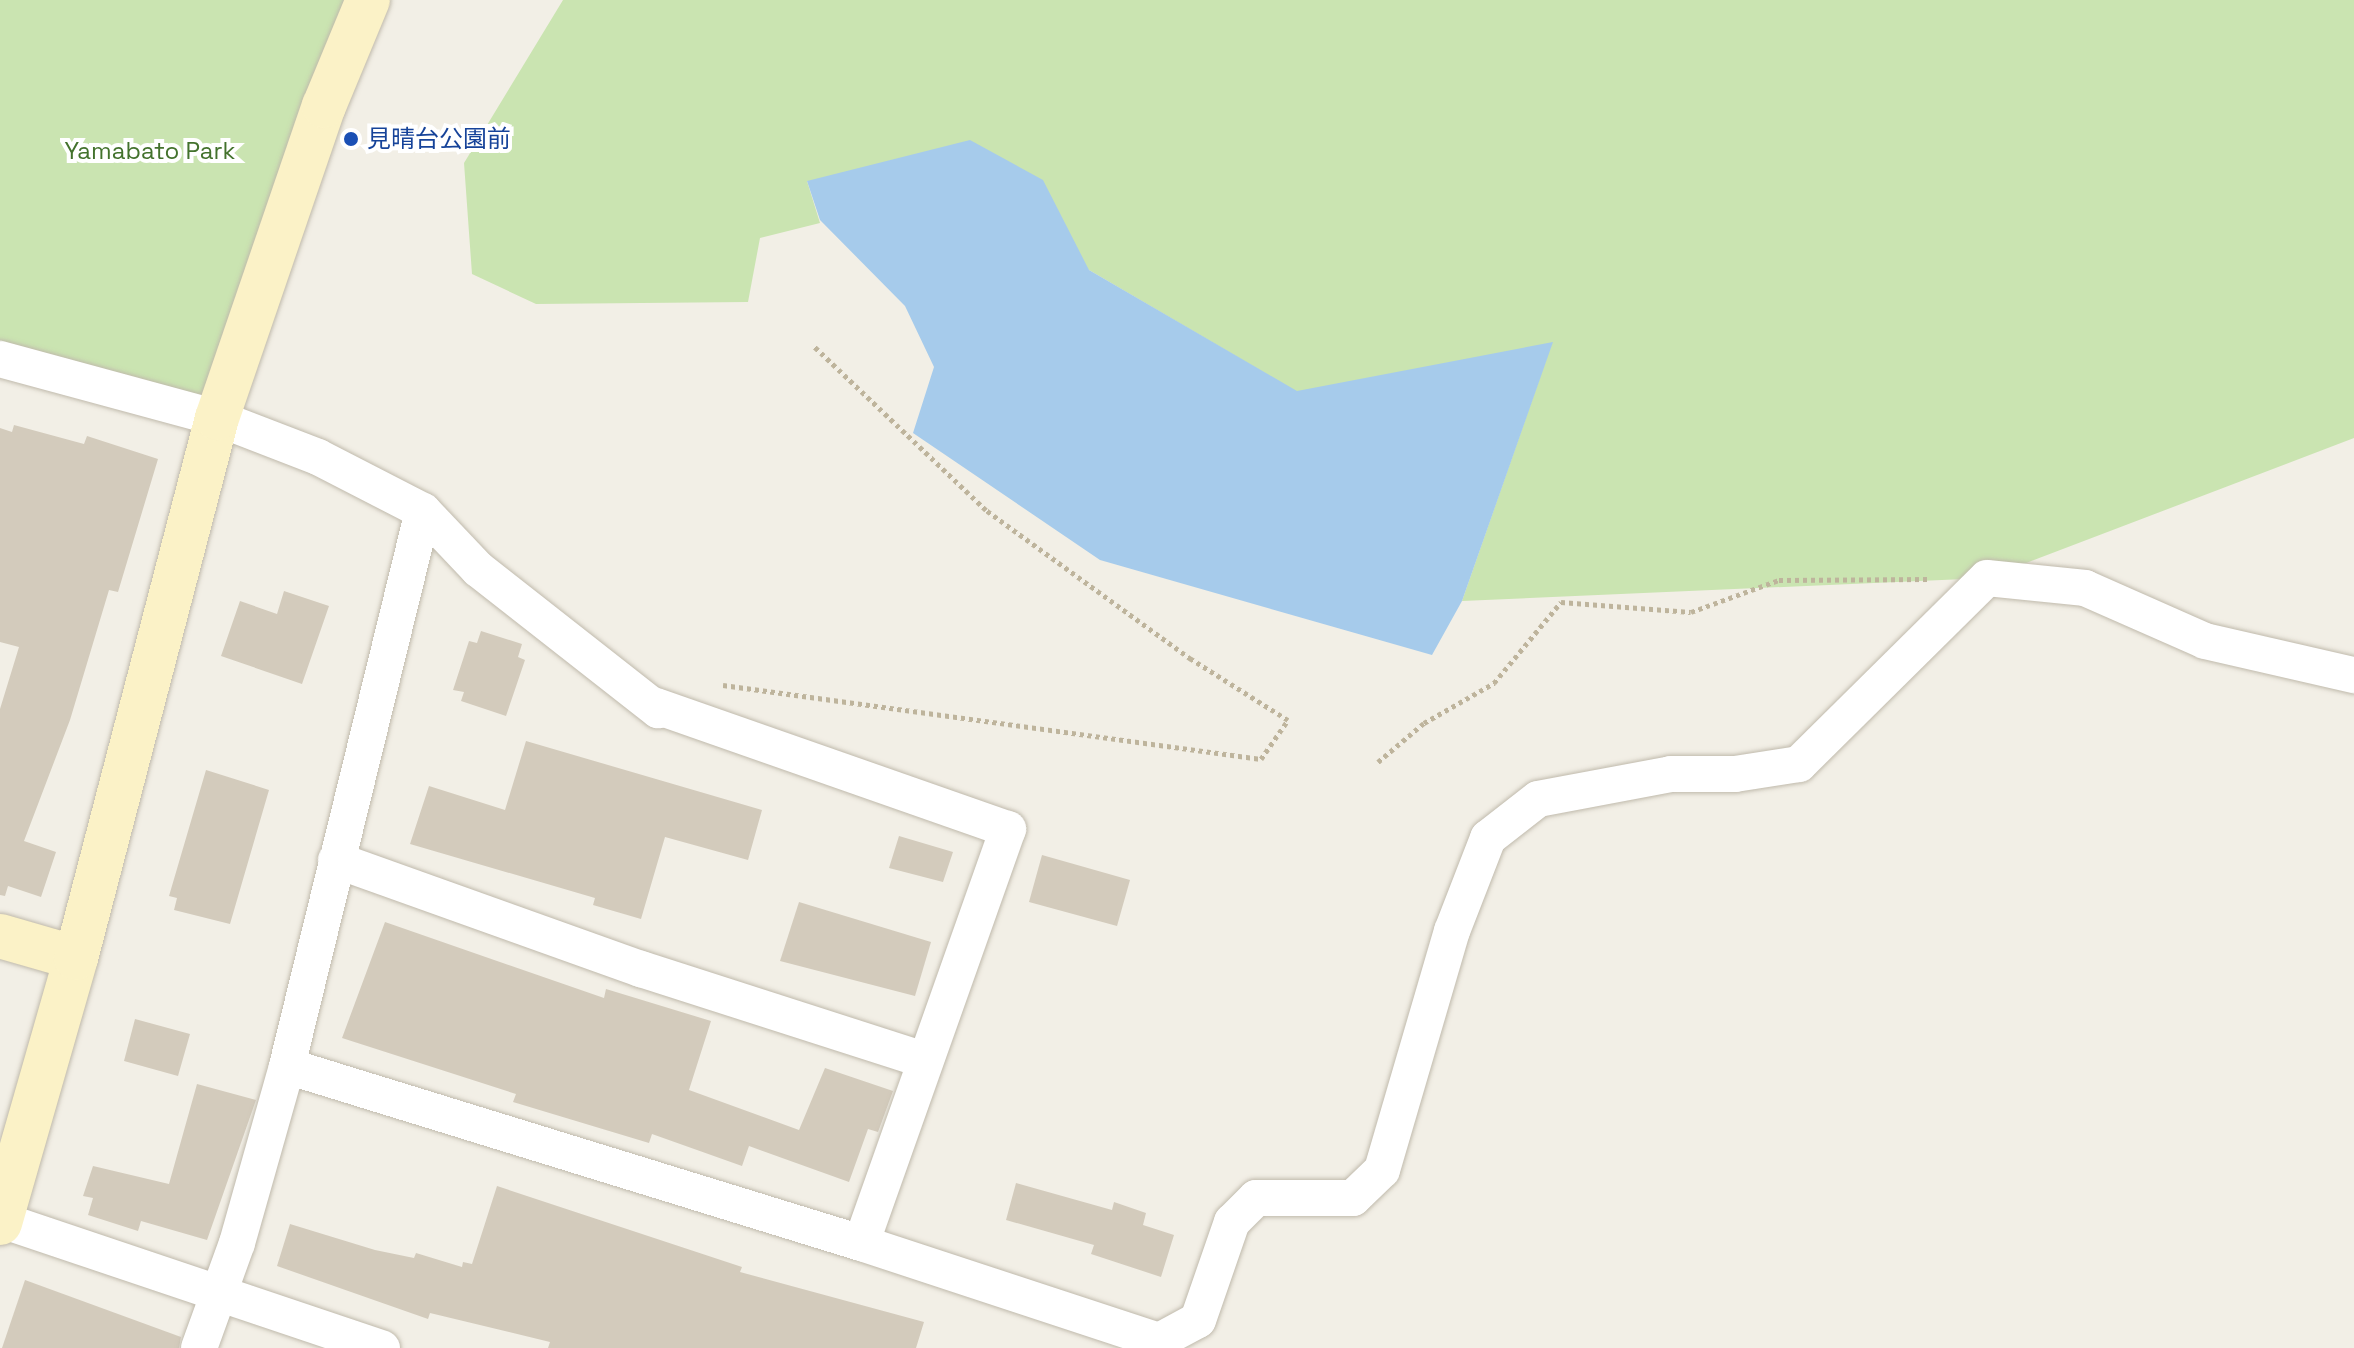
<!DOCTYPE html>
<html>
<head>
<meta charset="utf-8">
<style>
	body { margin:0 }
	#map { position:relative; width:2354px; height:1348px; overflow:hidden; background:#f2efe6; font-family:"Space Grotesk","Noto Sans JP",sans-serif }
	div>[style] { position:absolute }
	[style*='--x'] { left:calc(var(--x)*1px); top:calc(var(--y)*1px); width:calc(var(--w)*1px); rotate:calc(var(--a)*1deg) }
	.green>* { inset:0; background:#cae4b1 }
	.water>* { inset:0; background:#a6cbeb }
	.building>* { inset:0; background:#d3cbbc }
	.path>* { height:5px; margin-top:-2.5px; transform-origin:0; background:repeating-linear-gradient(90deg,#beb49c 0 4px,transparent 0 8px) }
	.roads { filter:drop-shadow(0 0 2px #c0baac) drop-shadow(0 0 2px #c0baac) }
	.street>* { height:36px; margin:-18px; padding:0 18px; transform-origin:18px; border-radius:18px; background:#fff }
	.secondary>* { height:44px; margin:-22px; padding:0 22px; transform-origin:22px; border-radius:22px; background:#fbf2c7 }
	.dots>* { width:22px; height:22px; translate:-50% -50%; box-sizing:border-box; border:4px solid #fff; border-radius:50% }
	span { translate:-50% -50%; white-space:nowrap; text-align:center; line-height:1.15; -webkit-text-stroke:8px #fff; paint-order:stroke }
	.transit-label { font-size:24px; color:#164399 }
	.left { translate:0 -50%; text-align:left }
	.park-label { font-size:24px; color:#43722d }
</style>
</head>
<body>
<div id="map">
	<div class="green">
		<div style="clip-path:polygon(0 0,368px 0,217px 418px,0 359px)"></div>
		<div style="clip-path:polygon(563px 0,2354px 0,2354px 438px,1987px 578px,1462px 601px,1552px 343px,1297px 392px,1089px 270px,807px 181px,820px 223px,760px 238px,748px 302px,536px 304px,472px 274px,464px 163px)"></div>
	</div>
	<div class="water">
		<div style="clip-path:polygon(970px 140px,1043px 180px,1089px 270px,1297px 391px,1553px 342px,1462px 601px,1432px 655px,1100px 560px,913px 433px,934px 367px,905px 306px,820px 220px,807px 181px)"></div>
	</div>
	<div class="building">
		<div style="clip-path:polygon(14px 425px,84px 444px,87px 436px,158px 459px,118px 592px,109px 590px,70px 720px,24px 841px,56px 852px,41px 897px,8px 886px,5px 896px,0 895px,0 709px,19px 647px,0 642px,0 428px,12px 432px)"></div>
		<div style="clip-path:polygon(284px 591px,329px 606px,302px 684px,221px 656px,240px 601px,277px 614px)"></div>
		<div style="clip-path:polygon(481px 631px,522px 644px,518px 657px,525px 660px,506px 716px,461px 701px,464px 692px,453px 690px,469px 641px,477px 643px)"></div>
		<div style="clip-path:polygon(526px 741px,762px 810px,748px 860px,665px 837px,641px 919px,593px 905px,595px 898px,410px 844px,429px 786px,505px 810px)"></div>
		<div style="clip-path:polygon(206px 770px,269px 790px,230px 924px,174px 910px,177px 898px,169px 896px)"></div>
		<div style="clip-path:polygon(899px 836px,953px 852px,943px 882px,889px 868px)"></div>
		<div style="clip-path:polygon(1042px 855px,1130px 880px,1117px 926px,1029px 902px)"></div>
		<div style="clip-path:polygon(799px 902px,931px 942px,915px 996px,780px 961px)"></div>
		<div style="clip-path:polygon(385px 922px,604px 998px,606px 989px,711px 1021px,689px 1090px,799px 1130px,825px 1068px,893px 1091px,878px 1132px,868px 1129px,849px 1182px,749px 1146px,742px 1166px,652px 1134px,649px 1143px,513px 1102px,516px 1094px,342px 1038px)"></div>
		<div style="clip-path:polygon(135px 1019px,190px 1034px,178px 1076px,124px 1061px)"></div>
		<div style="clip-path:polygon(197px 1084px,256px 1100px,207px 1240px,141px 1221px,138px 1231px,88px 1215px,93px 1198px,83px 1196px,93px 1166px,169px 1184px)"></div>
		<div style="clip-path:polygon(1016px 1183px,1112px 1210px,1114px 1202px,1146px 1213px,1143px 1225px,1174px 1235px,1161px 1277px,1091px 1254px,1094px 1245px,1006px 1220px)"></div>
		<div style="clip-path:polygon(497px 1186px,742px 1267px,740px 1272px,924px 1322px,916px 1348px,548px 1348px,550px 1342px,430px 1313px,428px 1319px,277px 1266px,290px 1224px,375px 1250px,414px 1258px,416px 1253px,462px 1267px,463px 1262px,472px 1264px)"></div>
		<div style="clip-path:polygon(25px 1280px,181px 1337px,179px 1348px,2px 1348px)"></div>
	</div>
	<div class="path">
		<div style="--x:723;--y:685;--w:543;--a:7.83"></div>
		<div style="--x:1261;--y:759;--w:47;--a:-55.3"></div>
		<div style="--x:1288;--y:720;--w:115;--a:-147.8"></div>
		<div style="--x:1191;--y:659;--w:253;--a:-144"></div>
		<div style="--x:986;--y:510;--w:238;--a:-136.4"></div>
		<div style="--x:1378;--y:762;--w:60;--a:-40.3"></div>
		<div style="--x:1424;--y:723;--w:81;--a:-29.7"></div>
		<div style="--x:1494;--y:683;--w:105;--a:-50.4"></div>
		<div style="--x:1561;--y:602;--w:130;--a:4.4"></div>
		<div style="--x:1691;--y:612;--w:94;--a:-20"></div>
		<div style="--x:1779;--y:580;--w:151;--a:-0.4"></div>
	</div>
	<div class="roads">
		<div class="street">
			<div style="--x:0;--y:359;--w:225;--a:15.2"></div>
			<div style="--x:217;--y:418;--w:108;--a:21.1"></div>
			<div style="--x:318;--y:457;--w:118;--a:27.2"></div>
			<div style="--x:423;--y:511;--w:80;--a:46.5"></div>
			<div style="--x:478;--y:569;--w:229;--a:38.1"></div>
			<div style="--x:658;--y:710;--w:4;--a:-117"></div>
			<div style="--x:656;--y:706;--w:373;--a:19.3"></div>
			<div style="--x:1008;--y:829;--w:439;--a:109.5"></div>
			<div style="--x:861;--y:1243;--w:314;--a:18.2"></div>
			<div style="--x:1159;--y:1341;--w:44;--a:-28.3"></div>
			<div style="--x:1198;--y:1320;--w:104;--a:-70.9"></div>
			<div style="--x:1232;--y:1222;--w:34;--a:-45"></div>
			<div style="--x:1256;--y:1198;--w:97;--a:0"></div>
			<div style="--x:1353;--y:1198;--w:40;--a:-44"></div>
			<div style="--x:1382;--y:1170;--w:249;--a:-73.7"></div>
			<div style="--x:1452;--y:931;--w:100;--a:-68.8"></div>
			<div style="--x:1488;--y:838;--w:63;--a:-38"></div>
			<div style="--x:1538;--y:799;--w:135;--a:-10.6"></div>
			<div style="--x:1671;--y:774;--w:64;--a:0"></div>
			<div style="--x:1735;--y:774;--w:65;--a:-8.9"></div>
			<div style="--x:1799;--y:764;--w:264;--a:-44.7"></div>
			<div style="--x:1987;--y:578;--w:99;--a:5.8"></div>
			<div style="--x:2085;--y:588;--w:131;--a:23.8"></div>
			<div style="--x:2205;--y:641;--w:153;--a:12.9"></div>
			<div style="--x:336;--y:860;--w:324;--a:19.7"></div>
			<div style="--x:641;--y:969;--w:297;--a:17.8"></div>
			<div style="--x:287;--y:1066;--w:601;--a:17.14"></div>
			<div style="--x:1;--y:1220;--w:402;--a:18.6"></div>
			<div style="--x:199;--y:1348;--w:112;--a:-70.1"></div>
			<div style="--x:237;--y:1243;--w:184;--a:-74.2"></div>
			<div style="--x:287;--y:1066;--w:571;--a:-76.23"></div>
		</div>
		<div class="secondary">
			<div style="--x:0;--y:936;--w:79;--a:16.1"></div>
			<div style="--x:0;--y:1223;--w:276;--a:-74"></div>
			<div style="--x:76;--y:958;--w:558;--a:-75.37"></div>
			<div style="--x:217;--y:418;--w:330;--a:-71.1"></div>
			<div style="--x:324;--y:106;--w:115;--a:-67.5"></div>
		</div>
	</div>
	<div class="dots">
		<div style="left:351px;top:139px;background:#1a4fb4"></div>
	</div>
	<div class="transit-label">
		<span class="left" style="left:367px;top:139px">見晴台公園前</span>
	</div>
	<div class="park-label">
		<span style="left:150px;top:151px">Yamabato Park</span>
	</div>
</div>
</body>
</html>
